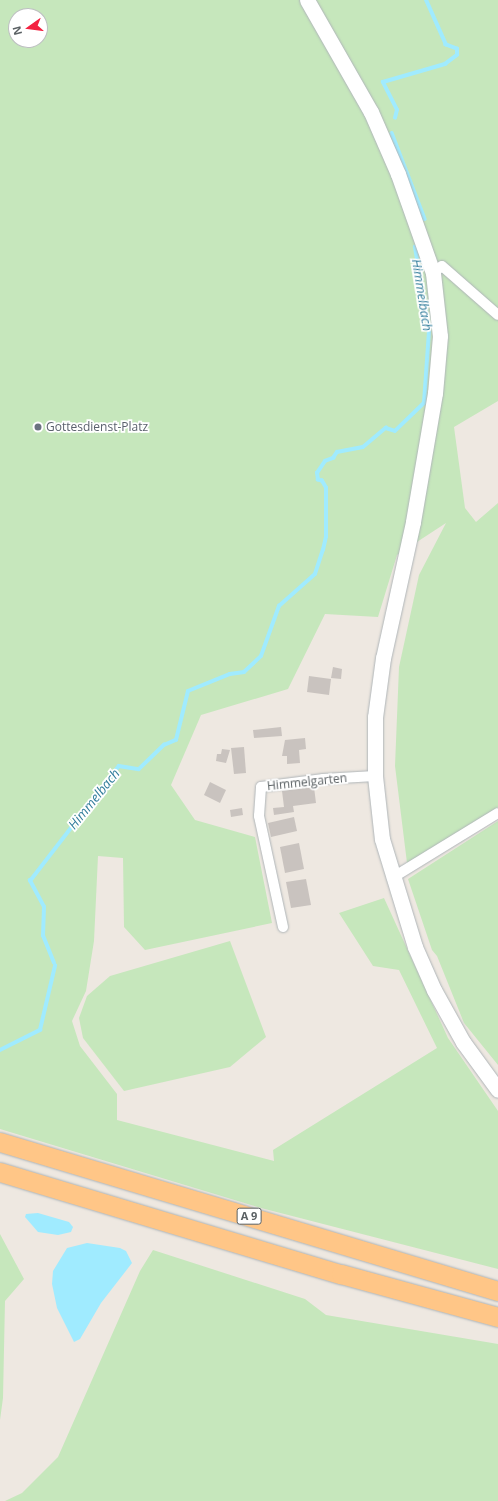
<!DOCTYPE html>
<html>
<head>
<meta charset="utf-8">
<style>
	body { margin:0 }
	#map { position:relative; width:498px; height:1501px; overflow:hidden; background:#eee8e1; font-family:"Open Sans",sans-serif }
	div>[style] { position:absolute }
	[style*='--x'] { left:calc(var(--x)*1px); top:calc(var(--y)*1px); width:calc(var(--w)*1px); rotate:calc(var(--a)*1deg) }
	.green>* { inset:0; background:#c6e7bc }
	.water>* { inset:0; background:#a0ebff }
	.stream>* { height:3.5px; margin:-1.75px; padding:0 1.75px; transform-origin:1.75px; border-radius:1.75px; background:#a0ebff }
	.building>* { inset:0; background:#c9c3bf }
	.roads { filter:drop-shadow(0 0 1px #afb5b8) drop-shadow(0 0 1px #afb5b8) }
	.street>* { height:10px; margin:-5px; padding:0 5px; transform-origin:5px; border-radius:5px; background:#fff }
	.secondary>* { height:15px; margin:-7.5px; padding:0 7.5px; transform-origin:7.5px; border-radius:7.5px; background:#fff }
	.highway>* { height:19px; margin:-9.5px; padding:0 9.5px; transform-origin:9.5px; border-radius:9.5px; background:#ffc687 }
	.dots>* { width:11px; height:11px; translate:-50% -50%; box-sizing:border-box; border:2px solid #fff; border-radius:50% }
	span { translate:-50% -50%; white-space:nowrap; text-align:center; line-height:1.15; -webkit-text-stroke:3.5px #fff; paint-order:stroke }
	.shield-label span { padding:1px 3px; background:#fff; border:1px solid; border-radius:3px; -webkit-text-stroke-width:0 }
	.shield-label { font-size:11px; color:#5a6063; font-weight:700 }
	.worship-label { font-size:12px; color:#5b616d }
	.left { translate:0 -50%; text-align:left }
	.street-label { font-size:12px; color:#5a6063 }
	.water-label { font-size:13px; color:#317d9b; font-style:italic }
	.north { position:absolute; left:8px; top:8px; width:40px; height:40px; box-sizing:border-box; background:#fff; border:1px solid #bdbfc1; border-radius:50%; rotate:256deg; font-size:11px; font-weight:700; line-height:16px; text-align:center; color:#5a6063 }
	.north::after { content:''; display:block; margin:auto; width:14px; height:18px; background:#f32241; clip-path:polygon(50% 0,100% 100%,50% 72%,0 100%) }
</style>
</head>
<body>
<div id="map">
	<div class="green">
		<div style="clip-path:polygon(evenodd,0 0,498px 0,498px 401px,454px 427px,465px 508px,476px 522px,498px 503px,498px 808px,407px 863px,395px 766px,399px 667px,419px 575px,446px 523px,397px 555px,378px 617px,325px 614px,288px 689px,201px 715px,171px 785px,195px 820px,255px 837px,272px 923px,145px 950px,124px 927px,123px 858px,98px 856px,94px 941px,86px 991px,72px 1021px,80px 1046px,117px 1094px,117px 1120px,274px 1161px,273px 1150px,437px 1048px,399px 970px,373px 966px,339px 913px,384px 898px,448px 1038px,498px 1111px,498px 1269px,261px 1208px,0 1129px,0 0,16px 16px,40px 16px,40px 40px,16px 40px,16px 16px)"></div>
		<div style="clip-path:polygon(498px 821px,498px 1065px,464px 1023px,437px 956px,432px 950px,408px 879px)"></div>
		<div style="clip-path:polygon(230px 941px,266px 1037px,230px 1067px,124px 1091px,83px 1038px,79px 1018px,87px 996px,110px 976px)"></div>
		<div style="clip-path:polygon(0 1234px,24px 1279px,5px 1301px,3px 1398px,0 1420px)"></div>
		<div style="clip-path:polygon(153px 1250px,305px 1299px,326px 1315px,498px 1344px,498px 1501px,5px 1501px,22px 1493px,58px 1457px,140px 1271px)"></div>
	</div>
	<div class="water">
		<div style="clip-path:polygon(38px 1213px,69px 1222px,73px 1227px,71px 1232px,58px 1235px,38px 1232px,25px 1217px,26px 1214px)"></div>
		<div style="clip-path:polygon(87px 1243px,120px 1248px,126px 1251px,132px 1263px,101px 1303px,80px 1339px,74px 1342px,57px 1308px,52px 1284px,53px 1271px,67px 1248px)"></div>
	</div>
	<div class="stream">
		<div style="--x:395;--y:118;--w:8;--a:-76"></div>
		<div style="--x:397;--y:110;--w:31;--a:-117"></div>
		<div style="--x:383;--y:82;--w:65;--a:-16.2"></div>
		<div style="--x:445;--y:64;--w:15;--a:-37"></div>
		<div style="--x:457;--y:55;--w:6;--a:-90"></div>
		<div style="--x:457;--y:49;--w:12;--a:-160"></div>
		<div style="--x:446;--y:45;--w:49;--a:-114"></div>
		<div style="--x:392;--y:133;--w:92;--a:69"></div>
		<div style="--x:54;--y:963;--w:29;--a:-112"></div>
		<div style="--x:43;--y:936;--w:29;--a:-88"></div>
		<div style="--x:44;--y:907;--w:30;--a:-118"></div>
		<div style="--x:30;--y:881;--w:145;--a:-52.3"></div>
		<div style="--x:119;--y:766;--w:20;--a:9"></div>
		<div style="--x:139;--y:769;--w:35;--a:-44"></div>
		<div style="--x:164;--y:745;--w:13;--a:-23"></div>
		<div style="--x:176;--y:740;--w:50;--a:-76.2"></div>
		<div style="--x:188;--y:691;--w:45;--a:-22"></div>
		<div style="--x:230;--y:674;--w:14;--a:-8"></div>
		<div style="--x:244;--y:672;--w:23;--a:-43"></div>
		<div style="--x:261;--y:656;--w:53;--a:-70.2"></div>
		<div style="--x:279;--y:606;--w:48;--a:-41.6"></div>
		<div style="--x:315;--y:574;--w:25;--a:-72"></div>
		<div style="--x:323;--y:550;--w:13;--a:-77"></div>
		<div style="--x:326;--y:537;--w:49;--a:-90"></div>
		<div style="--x:326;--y:488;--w:8;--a:-120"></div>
		<div style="--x:322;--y:481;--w:4;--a:-166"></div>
		<div style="--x:318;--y:480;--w:7;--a:-98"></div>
		<div style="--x:317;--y:473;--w:14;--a:-56"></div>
		<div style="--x:325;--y:461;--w:9;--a:-21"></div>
		<div style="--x:333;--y:458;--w:7;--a:-56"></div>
		<div style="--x:337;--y:452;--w:26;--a:-11"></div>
		<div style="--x:363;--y:447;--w:30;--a:-40"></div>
		<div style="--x:386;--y:428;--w:9;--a:18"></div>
		<div style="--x:395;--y:431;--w:40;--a:-44"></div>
		<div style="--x:424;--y:403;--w:72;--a:-86"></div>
		<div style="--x:429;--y:331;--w:85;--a:-99.5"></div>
		<div style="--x:0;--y:1050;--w:45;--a:-26.6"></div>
		<div style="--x:40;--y:1030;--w:66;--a:-76.8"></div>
	</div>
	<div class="building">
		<div style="clip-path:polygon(333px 667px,342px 669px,341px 679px,331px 678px)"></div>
		<div style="clip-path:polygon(309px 676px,331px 679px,329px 695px,307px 692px)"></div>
		<div style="clip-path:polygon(281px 727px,282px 736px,254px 738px,253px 730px)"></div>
		<div style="clip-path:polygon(305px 738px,306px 749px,299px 750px,300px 763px,287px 764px,287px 756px,282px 756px,285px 740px)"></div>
		<div style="clip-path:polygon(244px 747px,246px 773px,234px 774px,231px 748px)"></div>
		<div style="clip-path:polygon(222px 749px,230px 750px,226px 763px,216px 761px,217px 754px,221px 754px)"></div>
		<div style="clip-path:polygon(210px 782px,226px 790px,220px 803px,204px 795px)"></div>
		<div style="clip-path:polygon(314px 787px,316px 803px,293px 806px,294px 812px,274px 815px,273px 808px,284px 807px,282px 791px)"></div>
		<div style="clip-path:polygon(242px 808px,243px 815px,231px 817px,230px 810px)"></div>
		<div style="clip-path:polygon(294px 817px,297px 831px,271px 837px,268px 823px)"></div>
		<div style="clip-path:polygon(299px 843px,304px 869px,285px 873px,280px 847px)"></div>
		<div style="clip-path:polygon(306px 879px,311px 905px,291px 908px,286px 882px)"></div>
	</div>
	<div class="roads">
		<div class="street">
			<div style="--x:433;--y:273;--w:11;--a:-38"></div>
			<div style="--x:442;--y:266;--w:74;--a:41.2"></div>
			<div style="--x:392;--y:878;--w:124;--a:-31.5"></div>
			<div style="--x:283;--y:927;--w:114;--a:-102.2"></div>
			<div style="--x:259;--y:816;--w:29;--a:-86"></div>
			<div style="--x:261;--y:787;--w:63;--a:-7.4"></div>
			<div style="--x:323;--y:779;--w:52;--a:-3.3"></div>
		</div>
		<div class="secondary">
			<div style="--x:307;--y:0;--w:129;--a:60.3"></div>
			<div style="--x:371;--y:112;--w:68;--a:66.5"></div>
			<div style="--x:398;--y:174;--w:105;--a:70.5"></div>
			<div style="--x:433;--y:273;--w:63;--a:83.7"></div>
			<div style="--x:440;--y:336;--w:57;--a:95"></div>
			<div style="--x:435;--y:393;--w:131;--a:99.7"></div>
			<div style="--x:413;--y:522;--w:139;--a:102.4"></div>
			<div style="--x:383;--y:658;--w:60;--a:97.7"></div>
			<div style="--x:375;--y:717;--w:59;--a:90"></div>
			<div style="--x:375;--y:776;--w:63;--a:83.7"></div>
			<div style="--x:382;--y:839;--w:113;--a:73"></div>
			<div style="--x:415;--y:947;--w:47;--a:66.2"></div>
			<div style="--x:434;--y:990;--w:60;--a:60.9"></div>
			<div style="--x:463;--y:1042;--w:59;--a:53.9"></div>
		</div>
		<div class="highway">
			<div style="--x:0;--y:1142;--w:520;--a:16.66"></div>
			<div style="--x:0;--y:1172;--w:356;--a:16.7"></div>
			<div style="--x:341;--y:1274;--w:163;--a:15.3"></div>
		</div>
	</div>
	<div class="dots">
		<div style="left:38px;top:427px;background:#6b7280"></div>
	</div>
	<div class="shield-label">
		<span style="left:249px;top:1216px">A 9</span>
	</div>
	<div class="worship-label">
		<span class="left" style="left:46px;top:427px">Gottesdienst-Platz</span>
	</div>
	<div class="street-label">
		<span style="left:307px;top:782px;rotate:-6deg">Himmelgarten</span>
	</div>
	<div class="water-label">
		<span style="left:422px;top:295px;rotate:81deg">Himmelbach</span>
		<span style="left:94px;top:799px;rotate:-51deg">Himmelbach</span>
	</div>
	<div class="north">N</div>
</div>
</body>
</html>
